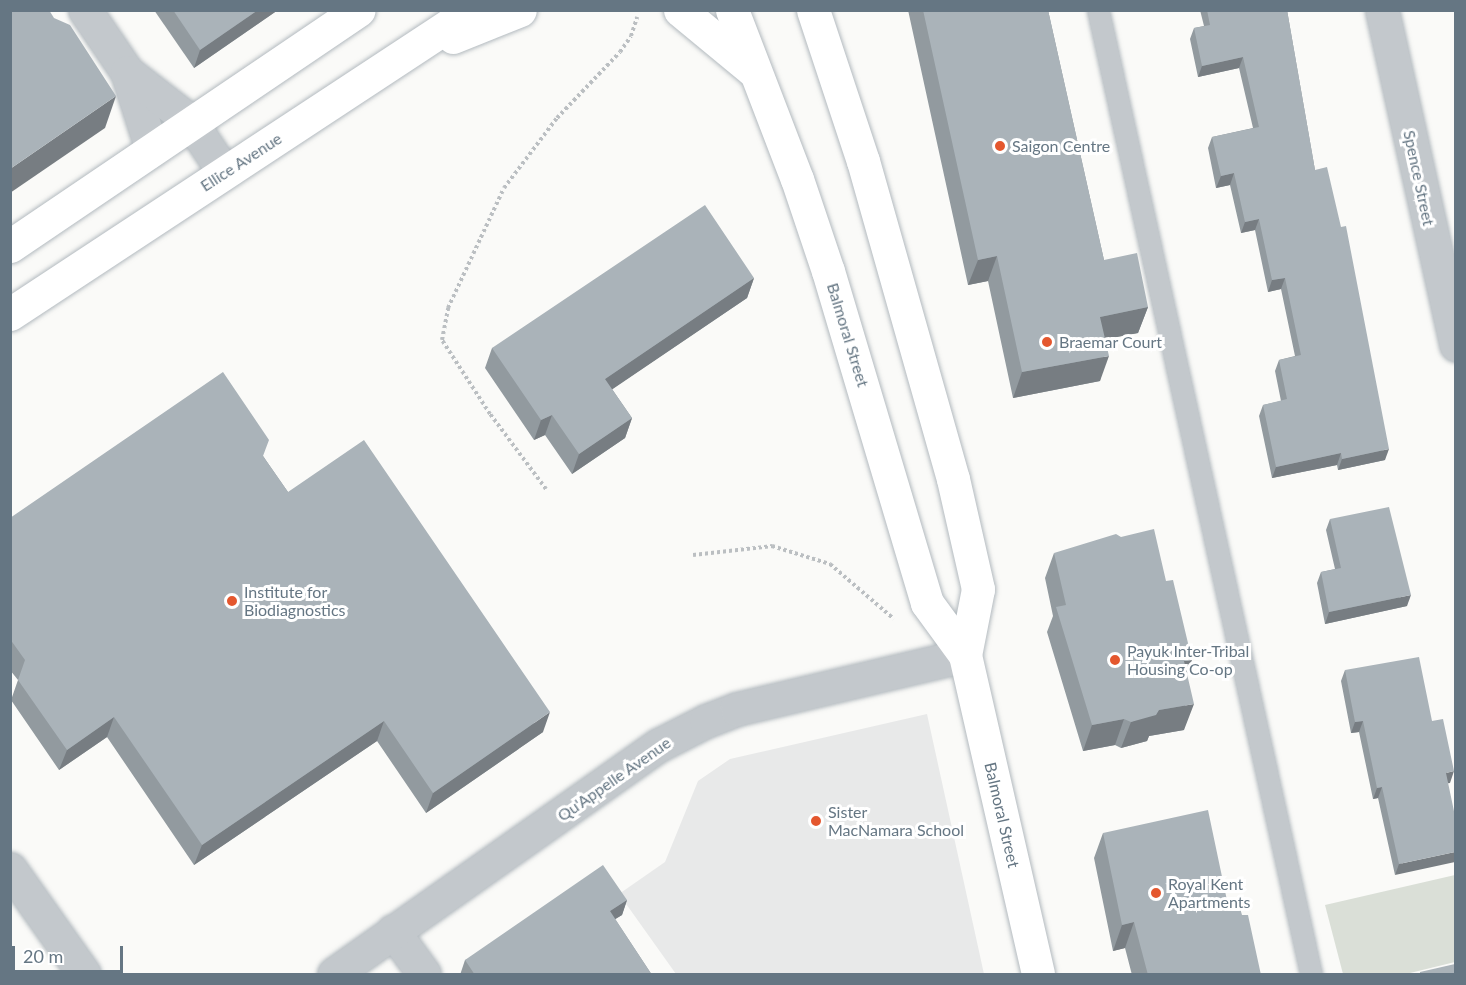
<!DOCTYPE html>
<html>
<head>
<meta charset="utf-8">
<style>
	body { margin:0 }
	#map { position:relative; width:1466px; height:985px; overflow:hidden; background:#fafaf8; font-family:Lato,sans-serif }
	div>[style] { position:absolute }
	[style*='--x'] { left:calc(var(--x)*1px); top:calc(var(--y)*1px); width:calc(var(--w)*1px); rotate:calc(var(--a)*1deg) }
	.built>* { inset:0; background:#e8e9e9 }
	.green>* { inset:0; background:#dadfd7 }
	.path>* { height:4px; margin-top:-2px; transform-origin:0; background:repeating-linear-gradient(90deg,#bbbfc2 0 3px,transparent 0 6px) }
	.roads { filter:drop-shadow(0 0 2px #b3babf) drop-shadow(0 0 2px #b3babf) }
	.service>* { height:21px; margin:-10.5px; padding:0 10.5px; transform-origin:10.5px; border-radius:10.5px; background:#c3c8cc }
	.minor>* { height:33px; margin:-16.5px; padding:0 16.5px; transform-origin:16.5px; border-radius:16.5px; background:#c3c8cc }
	.tertiary>* { height:33px; margin:-16.5px; padding:0 16.5px; transform-origin:16.5px; border-radius:16.5px; background:#c3c8cc }
	.secondary>* { height:33px; margin:-16.5px; padding:0 16.5px; transform-origin:16.5px; border-radius:16.5px; background:#fff }
	.wall>* { inset:0; background:#929a9f }
	.shaded-wall>* { inset:0; background:#777d82 }
	.building>* { inset:0; background:#aab3b9 }
	.dots>* { width:16px; height:16px; translate:-50% -50%; box-sizing:border-box; border:3px solid #fff; border-radius:50% }
	span { translate:-50% -50%; white-space:nowrap; text-align:center; line-height:1.15; -webkit-text-stroke:6px #fff; paint-order:stroke }
	.poi-label { font-size:16px; color:#657683 }
	.left { translate:0 -50%; text-align:left }
	.street-label { font-size:16px; color:#657683 }
	.frame { position:absolute; inset:0; border:12px solid #657683; pointer-events:none }
	.scale { position:absolute; left:12px; top:946px; width:111px; height:27px; box-sizing:border-box; border:3px solid #657683; border-top:0; padding-left:8px; font-size:18px; line-height:21px; white-space:nowrap; color:#657683; -webkit-text-stroke:4px #fff; paint-order:stroke }
</style>
</head>
<body>
<div id="map">
	<div class="built">
		<div style="clip-path:polygon(927px 714px,984px 974px,676px 974px,619px 894px,665px 862px,698px 781px,730px 759px)"></div>
	</div>
	<div class="green">
		<div style="clip-path:polygon(1455px 875px,1455px 962px,1406px 974px,1343px 974px,1325px 905px)"></div>
	</div>
	<div class="path">
		<div style="--x:546;--y:489;--w:94;--a:-126.7"></div>
		<div style="--x:490;--y:414;--w:88;--a:-123"></div>
		<div style="--x:442;--y:340;--w:33;--a:-79"></div>
		<div style="--x:448;--y:308;--w:132;--a:-65"></div>
		<div style="--x:504;--y:188;--w:88;--a:-52.9"></div>
		<div style="--x:557;--y:118;--w:91;--a:-46.3"></div>
		<div style="--x:620;--y:52;--w:19;--a:-55"></div>
		<div style="--x:631;--y:36;--w:20;--a:-72"></div>
		<div style="--x:693;--y:555;--w:80;--a:-6.5"></div>
		<div style="--x:772;--y:546;--w:61;--a:17.2"></div>
		<div style="--x:830;--y:564;--w:84;--a:40.7"></div>
	</div>
	<div class="roads">
		<div class="service">
			<div style="--x:1098;--y:10;--w:987;--a:77.54"></div>
		</div>
		<div class="minor">
			<div style="--x:1382;--y:10;--w:343;--a:77.5"></div>
			<div style="--x:393;--y:931;--w:53;--a:54.2"></div>
			<div style="--x:334;--y:974;--w:398;--a:-35.2"></div>
			<div style="--x:659;--y:745;--w:53;--a:-27.1"></div>
			<div style="--x:706;--y:721;--w:33;--a:-21"></div>
			<div style="--x:737;--y:709;--w:234;--a:-13.3"></div>
		</div>
		<div class="tertiary">
			<div style="--x:85;--y:10;--w:75;--a:55.9"></div>
			<div style="--x:127;--y:72;--w:82;--a:72.2"></div>
			<div style="--x:127;--y:72;--w:80;--a:37.9"></div>
			<div style="--x:190;--y:121;--w:61;--a:56.3"></div>
			<div style="--x:10;--y:869;--w:128;--a:54.8"></div>
		</div>
		<div class="secondary">
			<div style="--x:680;--y:10;--w:97;--a:39.6"></div>
			<div style="--x:732;--y:10;--w:181;--a:69"></div>
			<div style="--x:797;--y:179;--w:97;--a:71.4"></div>
			<div style="--x:828;--y:271;--w:346;--a:73.4"></div>
			<div style="--x:927;--y:603;--w:64;--a:53.8"></div>
			<div style="--x:965;--y:655;--w:327;--a:77.1"></div>
			<div style="--x:813;--y:10;--w:159;--a:71.7"></div>
			<div style="--x:863;--y:161;--w:330;--a:74.2"></div>
			<div style="--x:953;--y:479;--w:113;--a:77.2"></div>
			<div style="--x:978;--y:589;--w:67;--a:101.1"></div>
			<div style="--x:453;--y:37;--w:72;--a:-21.9"></div>
			<div style="--x:10;--y:246;--w:421;--a:-34.1"></div>
			<div style="--x:10;--y:314;--w:553;--a:-33.35"></div>
		</div>
	</div>
	<div class="wall">
		<div style="clip-path:polygon(154px 10px,278px 10px,194px 68px)"></div>
		<div style="clip-path:polygon(908px 10px,1048px 10px,1104px 260px,1148px 307px,1138px 333px,1105px 339px,1100px 381px,1013px 398px,988px 281px,968px 285px)"></div>
		<div style="clip-path:polygon(1200px 10px,1287px 10px,1315px 170px,1385px 460px,1338px 470px,1337px 465px,1272px 478px,1259px 416px,1263px 405px,1281px 401px,1275px 371px,1279px 360px,1295px 356px,1281px 289px,1268px 292px,1255px 230px,1241px 233px,1230px 185px,1216px 188px,1208px 148px,1212px 137px,1253px 128px,1239px 68px,1198px 77px,1190px 39px,1194px 28px,1204px 26px)"></div>
		<div style="clip-path:polygon(754px 278px,747px 298px,612px 389px,632px 418px,625px 438px,572px 474px,545px 435px,534px 440px,485px 368px,492px 348px)"></div>
		<div style="clip-path:polygon(263px 456px,288px 492px,543px 732px,426px 813px,377px 741px,194px 865px,107px 737px,59px 770px,11px 700px,18px 680px,10px 670px,10px 518px)"></div>
		<div style="clip-path:polygon(1330px 519px,1407px 606px,1325px 624px,1317px 583px,1321px 572px,1335px 569px,1326px 530px)"></div>
		<div style="clip-path:polygon(1054px 553px,1187px 675px,1184px 730px,1149px 736px,1147px 741px,1121px 748px,1115px 745px,1083px 751px,1047px 632px,1053px 616px,1045px 578px)"></div>
		<div style="clip-path:polygon(1345px 670px,1432px 721px,1450px 783px,1448px 783px,1395px 875px,1378px 798px,1373px 799px,1359px 732px,1351px 733px,1341px 681px)"></div>
		<div style="clip-path:polygon(1103px 833px,1229px 910px,1261px 975px,1132px 975px,1125px 948px,1113px 951px,1094px 858px)"></div>
		<div style="clip-path:polygon(627px 900px,622px 915px,615px 919px,652px 975px,460px 975px,465px 960px)"></div>
	</div>
	<div class="shaded-wall">
		<div style="clip-path:polygon(258px 10px,278px 10px,194px 68px,200px 50px)"></div>
		<div style="clip-path:polygon(1243px 57px,1239px 68px,1198px 77px,1202px 66px)"></div>
		<div style="clip-path:polygon(116px 96px,105px 128px,10px 193px,10px 169px)"></div>
		<div style="clip-path:polygon(1234px 173px,1230px 185px,1216px 188px,1221px 176px)"></div>
		<div style="clip-path:polygon(1259px 219px,1255px 230px,1241px 233px,1245px 222px)"></div>
		<div style="clip-path:polygon(997px 256px,988px 281px,968px 285px,978px 260px)"></div>
		<div style="clip-path:polygon(754px 278px,747px 298px,598px 399px,605px 379px)"></div>
		<div style="clip-path:polygon(1285px 278px,1281px 289px,1268px 292px,1272px 280px)"></div>
		<div style="clip-path:polygon(1148px 307px,1138px 333px,1091px 342px,1100px 317px)"></div>
		<div style="clip-path:polygon(1109px 356px,1100px 381px,1013px 398px,1022px 372px)"></div>
		<div style="clip-path:polygon(552px 415px,545px 435px,534px 440px,541px 420px)"></div>
		<div style="clip-path:polygon(632px 418px,625px 438px,572px 474px,579px 454px)"></div>
		<div style="clip-path:polygon(1389px 449px,1385px 460px,1338px 470px,1342px 459px)"></div>
		<div style="clip-path:polygon(1341px 453px,1337px 465px,1272px 478px,1276px 467px)"></div>
		<div style="clip-path:polygon(1411px 595px,1407px 606px,1325px 624px,1329px 612px)"></div>
		<div style="clip-path:polygon(1192px 660px,1183px 685px,1184px 661px)"></div>
		<div style="clip-path:polygon(1194px 704px,1184px 730px,1149px 736px,1147px 741px,1121px 748px,1131px 722px,1159px 710px)"></div>
		<div style="clip-path:polygon(550px 712px,543px 732px,426px 813px,433px 793px)"></div>
		<div style="clip-path:polygon(114px 717px,107px 737px,59px 770px,67px 750px)"></div>
		<div style="clip-path:polygon(1124px 719px,1115px 745px,1083px 751px,1092px 725px)"></div>
		<div style="clip-path:polygon(384px 721px,377px 741px,194px 865px,202px 845px)"></div>
		<div style="clip-path:polygon(1363px 721px,1359px 732px,1351px 733px,1355px 722px)"></div>
		<div style="clip-path:polygon(1454px 771px,1450px 783px,1442px 784px,1446px 773px)"></div>
		<div style="clip-path:polygon(1382px 787px,1378px 798px,1373px 799px,1377px 788px)"></div>
		<div style="clip-path:polygon(1455px 852px,1455px 862px,1395px 875px,1399px 864px)"></div>
		<div style="clip-path:polygon(627px 900px,622px 915px,604px 926px,610px 911px)"></div>
		<div style="clip-path:polygon(1134px 922px,1125px 948px,1113px 951px,1122px 925px)"></div>
	</div>
	<div class="building">
		<div style="clip-path:polygon(10px 10px,49px 10px,54px 18px,70px 25px,116px 96px,10px 169px)"></div>
		<div style="clip-path:polygon(173px 10px,258px 10px,200px 50px)"></div>
		<div style="clip-path:polygon(923px 10px,1048px 10px,1104px 260px,1137px 253px,1148px 307px,1100px 317px,1109px 356px,1022px 372px,997px 256px,978px 260px)"></div>
		<div style="clip-path:polygon(1207px 10px,1287px 10px,1315px 170px,1327px 167px,1341px 227px,1346px 226px,1389px 449px,1342px 459px,1341px 453px,1276px 467px,1263px 405px,1287px 399px,1279px 360px,1301px 355px,1285px 278px,1272px 280px,1259px 219px,1245px 222px,1234px 173px,1221px 176px,1212px 137px,1259px 127px,1243px 57px,1202px 66px,1194px 28px,1210px 25px)"></div>
		<div style="clip-path:polygon(705px 205px,754px 278px,605px 379px,632px 418px,579px 454px,552px 415px,541px 420px,492px 348px)"></div>
		<div style="clip-path:polygon(223px 372px,269px 440px,263px 456px,288px 492px,364px 440px,550px 712px,433px 793px,384px 721px,202px 845px,114px 717px,67px 750px,18px 680px,25px 660px,10px 639px,10px 518px)"></div>
		<div style="clip-path:polygon(1389px 507px,1411px 595px,1329px 612px,1321px 572px,1341px 568px,1330px 519px)"></div>
		<div style="clip-path:polygon(1154px 529px,1166px 581px,1173px 580px,1192px 660px,1184px 661px,1194px 704px,1159px 710px,1156px 715px,1131px 722px,1124px 719px,1092px 725px,1056px 607px,1066px 605px,1054px 553px,1116px 534px,1121px 537px)"></div>
		<div style="clip-path:polygon(1419px 657px,1432px 721px,1443px 719px,1454px 771px,1446px 773px,1455px 816px,1455px 852px,1399px 864px,1382px 787px,1377px 788px,1363px 721px,1355px 722px,1345px 670px)"></div>
		<div style="clip-path:polygon(1208px 810px,1229px 910px,1240px 908px,1242px 915px,1248px 915px,1261px 975px,1148px 975px,1134px 922px,1122px 925px,1103px 833px)"></div>
		<div style="clip-path:polygon(603px 865px,627px 900px,610px 911px,652px 975px,475px 975px,465px 960px)"></div>
		<div style="clip-path:polygon(1455px 964px,1455px 975px,1420px 975px,1420px 972px)"></div>
	</div>
	<div class="dots">
		<div style="left:1000px;top:146px;background:#e4572e"></div>
		<div style="left:1047px;top:342px;background:#e4572e"></div>
		<div style="left:232px;top:601px;background:#e4572e"></div>
		<div style="left:1115px;top:660px;background:#e4572e"></div>
		<div style="left:816px;top:821px;background:#e4572e"></div>
		<div style="left:1156px;top:893px;background:#e4572e"></div>
	</div>
	<div class="poi-label">
		<span class="left" style="left:1012px;top:146px">Saigon Centre</span>
		<span class="left" style="left:1059px;top:342px">Braemar Court</span>
		<span class="left" style="left:244px;top:601px">Institute for<br>Biodiagnostics</span>
		<span class="left" style="left:1127px;top:660px">Payuk Inter-Tribal<br>Housing Co-op</span>
		<span class="left" style="left:828px;top:821px">Sister<br>MacNamara School</span>
		<span class="left" style="left:1168px;top:893px">Royal Kent<br>Apartments</span>
	</div>
	<div class="street-label">
		<span style="left:241px;top:162px;rotate:-33deg">Ellice Avenue</span>
		<span style="left:1419px;top:178px;rotate:78deg">Spence Street</span>
		<span style="left:848px;top:335px;rotate:73deg">Balmoral Street</span>
		<span style="left:614px;top:779px;rotate:-35deg">Qu'Appelle Avenue</span>
		<span style="left:1002px;top:815px;rotate:77deg">Balmoral Street</span>
	</div>
	<div class="frame"></div>
	<div class="scale">20 m</div>
</div>
</body>
</html>
